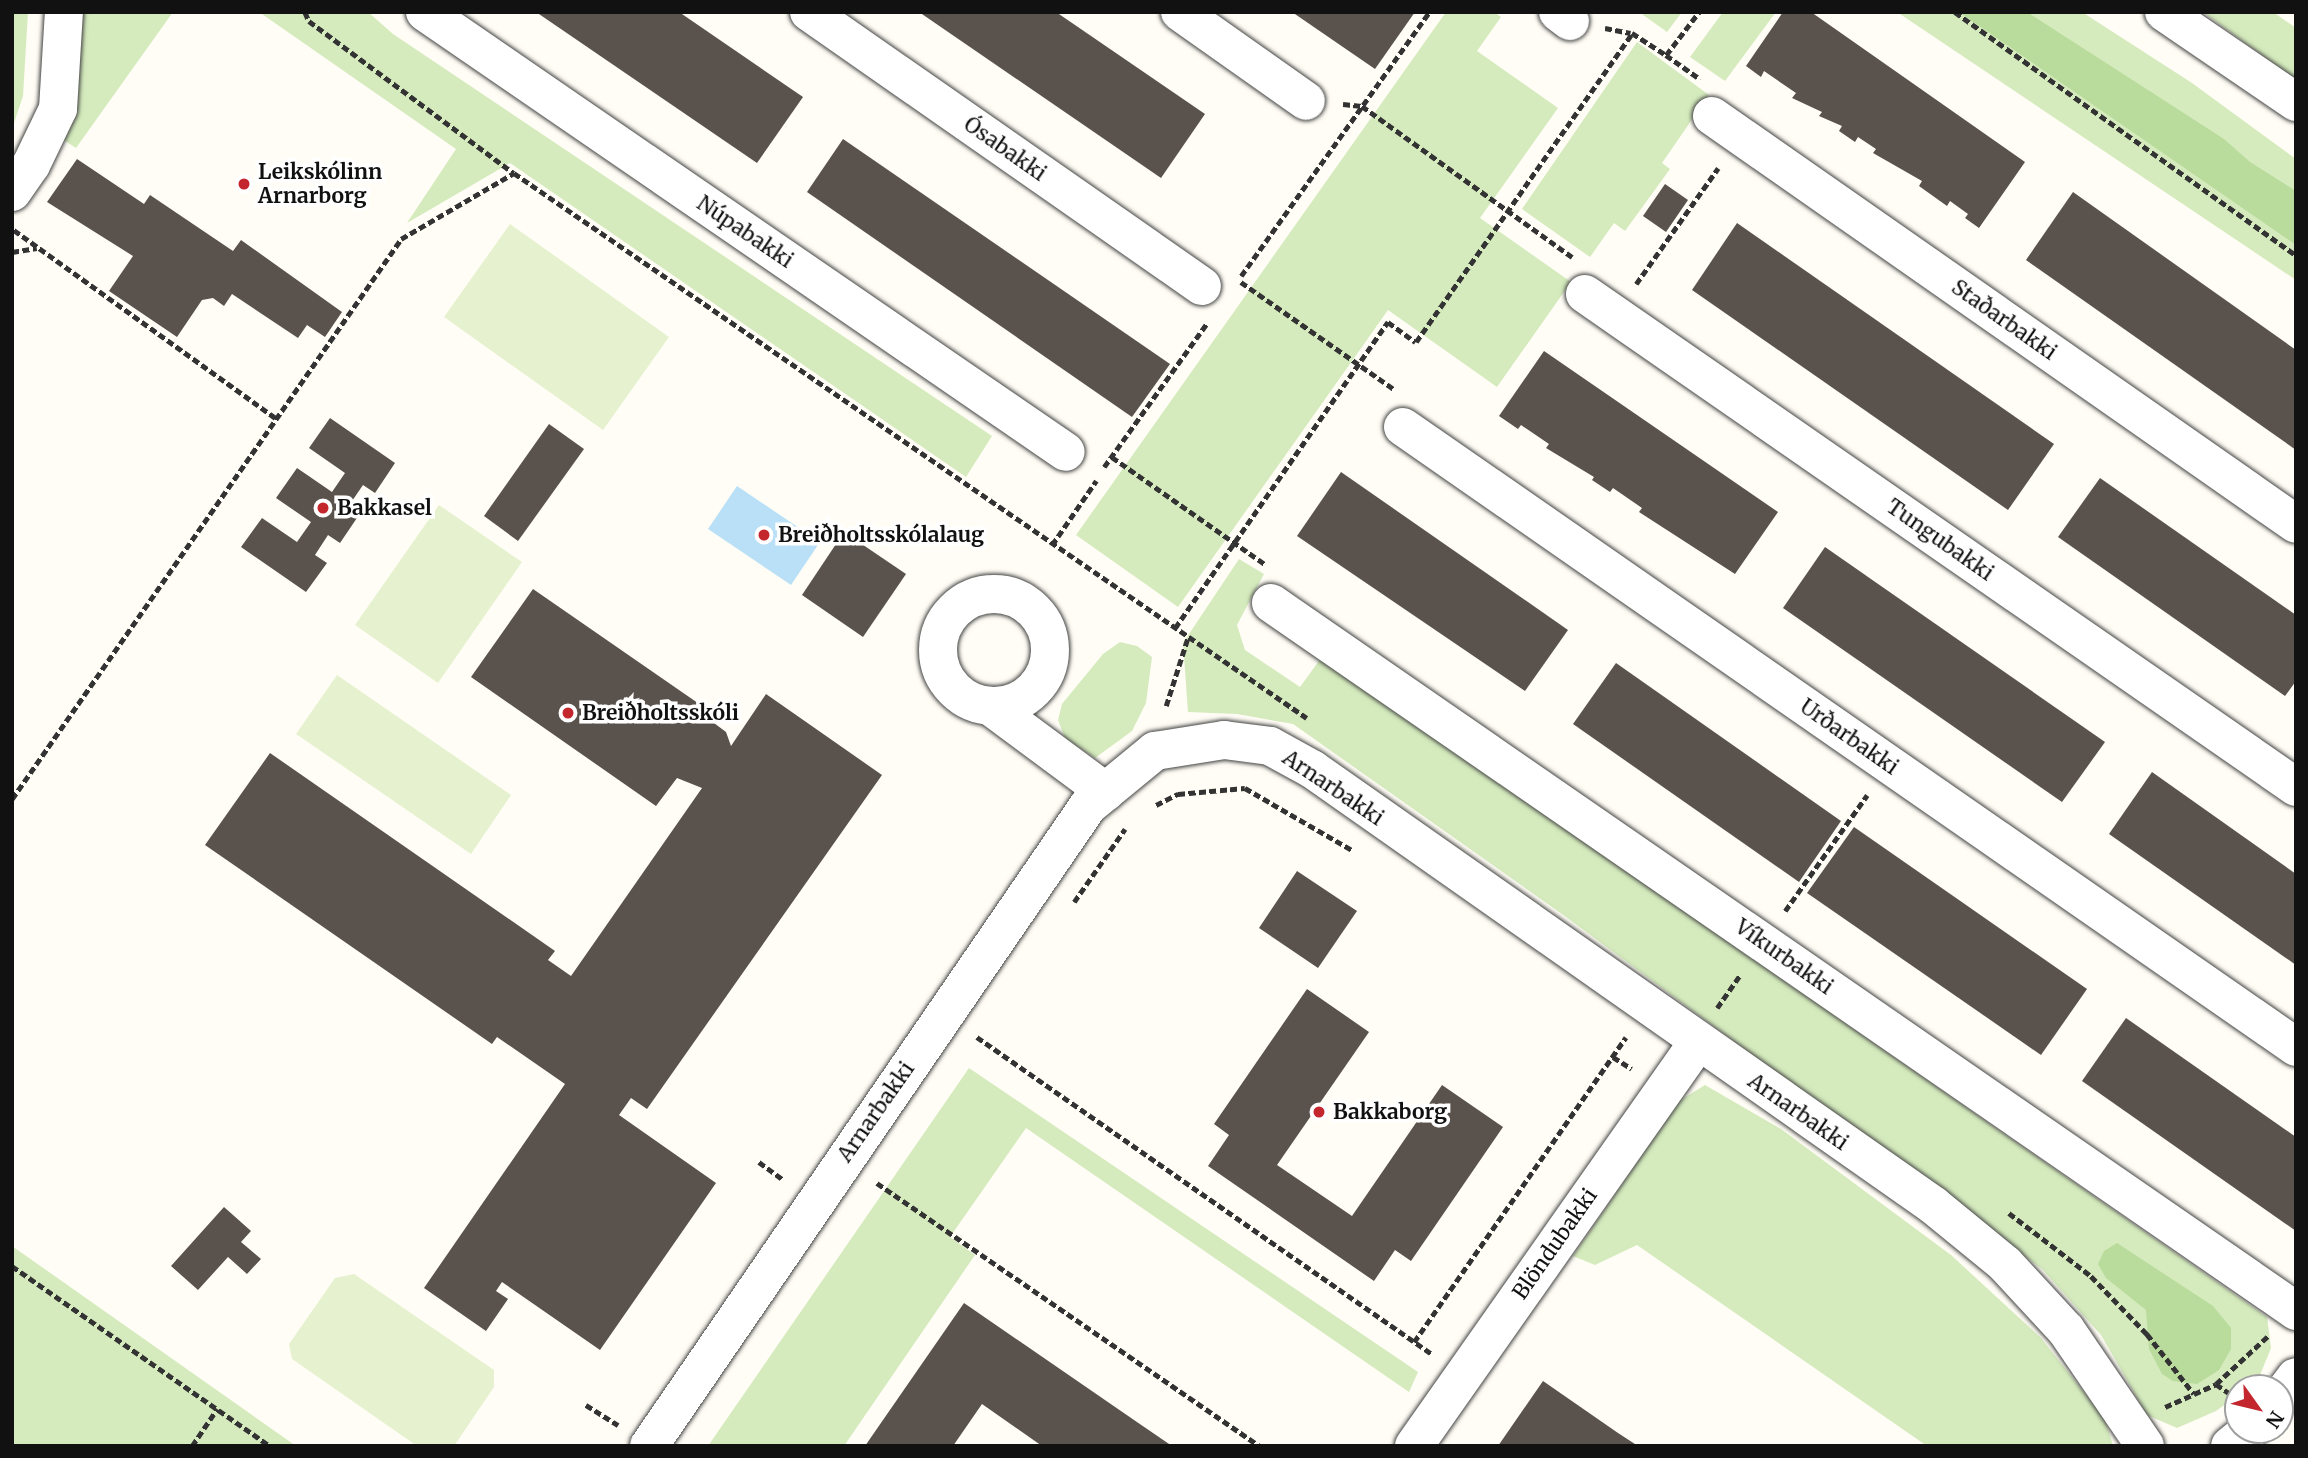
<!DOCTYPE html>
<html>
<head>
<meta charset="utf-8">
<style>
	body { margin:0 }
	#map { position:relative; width:2308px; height:1458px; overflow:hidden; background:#fffdf5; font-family:Merriweather,serif }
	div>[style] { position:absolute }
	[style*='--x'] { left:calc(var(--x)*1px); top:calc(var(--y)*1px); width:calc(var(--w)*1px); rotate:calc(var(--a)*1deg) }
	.green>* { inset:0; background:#d5ebbd }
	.forest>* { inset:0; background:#b9dc9c }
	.pitch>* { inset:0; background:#e6f2cf }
	.water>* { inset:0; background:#b9e0f7 }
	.building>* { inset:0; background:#5a524d }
	.path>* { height:4.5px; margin-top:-2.25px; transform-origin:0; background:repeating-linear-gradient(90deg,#333 0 7px,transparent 0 10.5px) }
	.roads { filter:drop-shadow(0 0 2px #444) drop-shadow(0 0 2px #444) }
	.minor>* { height:38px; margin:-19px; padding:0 19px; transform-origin:19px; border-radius:19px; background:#fff }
	.minor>.ring { margin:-19px; padding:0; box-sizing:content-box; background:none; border:38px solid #fff; border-radius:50% }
	.dots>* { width:19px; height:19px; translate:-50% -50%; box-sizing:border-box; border:4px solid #fff; border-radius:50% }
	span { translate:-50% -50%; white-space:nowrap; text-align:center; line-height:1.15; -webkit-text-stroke:7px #fff; paint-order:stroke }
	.street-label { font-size:21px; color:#111 }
	.poi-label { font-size:21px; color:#111; font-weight:700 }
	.left { translate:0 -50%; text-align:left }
	.frame { position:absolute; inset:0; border:14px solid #111; pointer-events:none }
	.north { position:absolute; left:2224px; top:1374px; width:70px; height:70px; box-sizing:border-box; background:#fff; border:2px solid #a0a0a0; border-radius:50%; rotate:124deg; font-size:19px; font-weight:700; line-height:28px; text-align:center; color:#111 }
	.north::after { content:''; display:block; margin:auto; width:24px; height:32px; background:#c4262e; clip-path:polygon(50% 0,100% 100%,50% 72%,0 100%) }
</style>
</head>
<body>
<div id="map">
	<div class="green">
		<div style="clip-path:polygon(12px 12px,28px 12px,23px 96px,12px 129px)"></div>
		<div style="clip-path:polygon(83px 12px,173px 12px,76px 148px,59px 137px,73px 108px)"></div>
		<div style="clip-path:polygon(259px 12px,368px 12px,393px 34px,992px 436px,966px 477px,510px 163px,407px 223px,456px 149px)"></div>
		<div style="clip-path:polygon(1446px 12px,1494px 12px,1501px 17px,1477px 51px,1558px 108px,1480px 218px,1571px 282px,1497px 387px,1388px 310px,1178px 607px,1076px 535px)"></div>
		<div style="clip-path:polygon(1639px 12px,1682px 12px,1667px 32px)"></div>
		<div style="clip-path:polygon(1723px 12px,1776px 12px,1725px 81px,1690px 57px)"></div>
		<div style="clip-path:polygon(1897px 12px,2082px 12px,2192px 83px,2296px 159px,2296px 280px)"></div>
		<div style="clip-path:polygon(2203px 12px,2273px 12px,2296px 28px,2296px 80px)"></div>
		<div style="clip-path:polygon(1637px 42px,1709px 95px,1662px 163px,1670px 169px,1625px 231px,1614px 223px,1590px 257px,1522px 209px)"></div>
		<div style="clip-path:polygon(1239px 559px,1264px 574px,1237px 625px,1245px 650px,1300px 687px,1321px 658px,2267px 1317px,2271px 1348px,2258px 1380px,2238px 1388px,2238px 1395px,2216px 1411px,2177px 1428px,2147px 1415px,2101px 1335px,2042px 1269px,1562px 914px,1293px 724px,1237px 714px,1188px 712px,1183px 643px)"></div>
		<div style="clip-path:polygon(1120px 642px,1137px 646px,1152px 657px,1146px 703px,1132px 731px,1095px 758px,1065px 738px,1058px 720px,1062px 704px,1103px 654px)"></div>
		<div style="clip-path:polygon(969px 1068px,1418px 1372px,1409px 1392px,1026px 1128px,950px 1237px,975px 1255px,844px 1446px,708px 1446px)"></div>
		<div style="clip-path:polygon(1705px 1085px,1781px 1129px,1951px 1255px,2041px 1338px,2105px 1419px,2113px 1446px,1927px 1446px,1637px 1245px,1595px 1265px,1573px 1256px,1679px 1101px)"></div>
		<div style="clip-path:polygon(12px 1246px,296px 1446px,12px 1446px)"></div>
	</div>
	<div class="forest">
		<div style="clip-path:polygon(1959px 12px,2027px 12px,2224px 139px,2250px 162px,2296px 191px,2296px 245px)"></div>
		<div style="clip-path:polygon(2117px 1243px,2213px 1306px,2231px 1328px,2231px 1349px,2219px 1370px,2197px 1384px,2173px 1381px,2162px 1374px,2149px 1349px,2146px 1310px,2106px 1278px,2098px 1264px,2104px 1251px)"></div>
	</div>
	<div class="pitch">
		<div style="clip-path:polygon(510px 224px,669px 337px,603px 430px,444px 317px)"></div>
		<div style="clip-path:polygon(439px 505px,522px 562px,438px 683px,355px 625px)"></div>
		<div style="clip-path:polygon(337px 675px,511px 795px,471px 854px,296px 734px)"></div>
		<div style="clip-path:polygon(354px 1274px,494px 1370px,494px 1387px,454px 1446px,417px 1446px,292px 1359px,289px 1344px,335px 1278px)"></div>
	</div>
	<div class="water">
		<div style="clip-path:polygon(737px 486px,820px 542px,791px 585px,708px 529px)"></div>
	</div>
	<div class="building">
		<div style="clip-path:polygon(536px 12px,679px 12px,803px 97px,757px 163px)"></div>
		<div style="clip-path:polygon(919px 12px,1056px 12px,1205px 114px,1161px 178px)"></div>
		<div style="clip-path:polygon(1292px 12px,1415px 12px,1375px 69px)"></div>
		<div style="clip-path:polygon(1783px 12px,1811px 12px,2025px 162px,1979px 228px,1965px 218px,1968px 214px,1950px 201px,1947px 206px,1919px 186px,1922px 181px,1873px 153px,1876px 149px,1858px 137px,1855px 142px,1839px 131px,1842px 126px,1819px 116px,1822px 112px,1792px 98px,1796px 93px,1764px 71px,1761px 77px,1746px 66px)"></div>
		<div style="clip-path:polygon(843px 139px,1170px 364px,1132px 417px,807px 192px)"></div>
		<div style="clip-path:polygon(77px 159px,144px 204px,150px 195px,233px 251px,241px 240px,342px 312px,325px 337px,307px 325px,298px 338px,232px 294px,224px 306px,213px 298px,202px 300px,177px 337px,109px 291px,133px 256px,47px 202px)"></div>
		<div style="clip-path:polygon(1665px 184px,1688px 200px,1666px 232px,1643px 216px)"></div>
		<div style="clip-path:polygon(2073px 192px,2296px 350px,2296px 450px,2026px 260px)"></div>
		<div style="clip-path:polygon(1737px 223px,2054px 444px,2008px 510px,1692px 290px)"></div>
		<div style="clip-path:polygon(1544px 351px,1778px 512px,1735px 574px,1639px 512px,1642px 508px,1613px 488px,1610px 492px,1592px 480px,1594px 477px,1546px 448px,1549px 444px,1521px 425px,1518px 429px,1499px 416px)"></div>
		<div style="clip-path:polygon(330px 418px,395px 463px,375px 493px,363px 485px,350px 504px,361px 512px,340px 543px,328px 535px,315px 555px,327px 563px,306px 592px,241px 547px,262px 518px,297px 542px,311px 522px,276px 498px,297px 468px,332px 492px,345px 473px,309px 448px)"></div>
		<div style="clip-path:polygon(549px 424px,584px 449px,518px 541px,484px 516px)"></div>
		<div style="clip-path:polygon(1341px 472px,1568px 630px,1525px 691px,1297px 536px)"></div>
		<div style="clip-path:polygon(2100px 478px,2296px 615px,2296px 681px,2285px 696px,2058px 537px)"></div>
		<div style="clip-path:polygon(844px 532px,906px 574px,863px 637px,802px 595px)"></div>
		<div style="clip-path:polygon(1825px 547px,2105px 742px,2062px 802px,1783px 608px)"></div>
		<div style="clip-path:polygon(533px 589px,718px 717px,714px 723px,726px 732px,731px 746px,766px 694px,882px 775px,647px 1109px,631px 1098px,619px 1115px,716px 1183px,600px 1350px,502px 1282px,496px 1291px,508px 1299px,486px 1331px,424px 1288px,565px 1084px,497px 1037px,492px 1044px,205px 845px,270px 753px,555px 951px,548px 960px,571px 976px,702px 788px,677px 778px,656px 806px,471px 677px)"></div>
		<div style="clip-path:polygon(1616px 663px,1841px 821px,1799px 882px,1573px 724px)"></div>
		<div style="clip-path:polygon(2152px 772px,2296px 874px,2296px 965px,2109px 834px)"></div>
		<div style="clip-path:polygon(1854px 827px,2087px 989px,2041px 1055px,1807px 893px)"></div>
		<div style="clip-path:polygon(1297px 871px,1357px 911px,1318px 968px,1259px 928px)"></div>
		<div style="clip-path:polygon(1307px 989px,1369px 1032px,1277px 1165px,1352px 1216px,1442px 1085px,1503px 1127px,1411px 1261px,1395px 1250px,1374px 1281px,1208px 1166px,1229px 1135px,1214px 1124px)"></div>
		<div style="clip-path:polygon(2126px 1018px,2296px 1137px,2296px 1231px,2082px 1081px)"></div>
		<div style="clip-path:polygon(224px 1207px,251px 1231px,241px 1242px,261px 1259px,247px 1274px,228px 1257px,198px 1290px,171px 1266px)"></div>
		<div style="clip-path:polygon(964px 1303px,1134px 1420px,1172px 1446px,1042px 1446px,982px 1404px,953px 1446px,865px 1446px)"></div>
		<div style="clip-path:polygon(1543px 1381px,1618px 1433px,1638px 1446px,1498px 1446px)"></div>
	</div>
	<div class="path">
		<div style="--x:305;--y:12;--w:10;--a:66"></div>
		<div style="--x:309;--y:21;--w:255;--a:36.6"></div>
		<div style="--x:514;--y:173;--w:962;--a:34.5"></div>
		<div style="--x:1955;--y:12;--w:419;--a:35.5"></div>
		<div style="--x:1605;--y:28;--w:26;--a:11"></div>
		<div style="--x:1666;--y:55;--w:42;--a:35.2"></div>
		<div style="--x:1343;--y:104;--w:19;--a:6"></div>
		<div style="--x:1362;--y:106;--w:259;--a:35.7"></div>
		<div style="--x:14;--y:230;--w:322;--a:35.7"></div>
		<div style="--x:12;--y:252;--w:25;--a:-9"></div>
		<div style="--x:1241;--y:276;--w:324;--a:-54.5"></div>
		<div style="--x:1241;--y:282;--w:187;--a:35"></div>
		<div style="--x:1636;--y:284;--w:142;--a:-54.7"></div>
		<div style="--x:1112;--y:457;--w:187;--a:35"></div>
		<div style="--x:1104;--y:467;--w:177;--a:-54.4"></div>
		<div style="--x:1052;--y:545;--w:78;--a:-55.5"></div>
		<div style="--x:1175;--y:628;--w:373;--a:-55.2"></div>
		<div style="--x:1388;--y:322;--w:34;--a:36"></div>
		<div style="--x:1416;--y:342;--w:377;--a:-55"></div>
		<div style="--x:1632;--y:33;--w:40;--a:32.9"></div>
		<div style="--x:1666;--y:55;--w:54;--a:-52.5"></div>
		<div style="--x:1166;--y:706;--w:72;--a:-72.3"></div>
		<div style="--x:12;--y:799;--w:682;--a:-55.21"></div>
		<div style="--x:401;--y:239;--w:131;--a:-30.3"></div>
		<div style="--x:1156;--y:805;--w:25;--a:-27"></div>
		<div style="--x:1178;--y:794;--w:67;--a:-5.1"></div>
		<div style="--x:1245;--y:788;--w:124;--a:30.1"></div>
		<div style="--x:1074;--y:902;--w:89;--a:-55.1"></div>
		<div style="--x:1785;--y:911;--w:142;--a:-54.7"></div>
		<div style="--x:1717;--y:1008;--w:40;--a:-55.1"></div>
		<div style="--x:977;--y:1037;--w:555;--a:34.87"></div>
		<div style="--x:1613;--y:1057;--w:22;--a:32"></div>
		<div style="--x:759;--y:1162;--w:31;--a:36"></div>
		<div style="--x:877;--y:1183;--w:465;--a:34.5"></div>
		<div style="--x:2009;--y:1213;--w:103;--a:37.5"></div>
		<div style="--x:2091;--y:1276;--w:81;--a:46"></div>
		<div style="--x:2147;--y:1334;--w:76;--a:51.9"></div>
		<div style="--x:2194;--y:1394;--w:24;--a:-24"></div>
		<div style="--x:2216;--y:1384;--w:71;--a:-42.7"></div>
		<div style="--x:12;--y:1266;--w:315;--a:34.9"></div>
		<div style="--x:1414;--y:1342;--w:371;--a:-55.2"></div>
		<div style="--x:2216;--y:1384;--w:21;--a:35"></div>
		<div style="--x:586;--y:1405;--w:38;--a:32"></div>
		<div style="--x:2165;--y:1407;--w:32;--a:-24"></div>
		<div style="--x:192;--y:1446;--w:45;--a:-56"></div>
	</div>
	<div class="roads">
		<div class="minor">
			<div style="--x:425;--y:12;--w:777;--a:34.47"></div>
			<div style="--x:809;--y:12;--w:479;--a:34.9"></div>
			<div style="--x:1180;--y:12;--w:154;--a:35.2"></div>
			<div style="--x:1558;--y:12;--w:15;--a:37"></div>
			<div style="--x:2164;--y:12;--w:160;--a:34.3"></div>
			<div style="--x:1712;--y:116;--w:712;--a:34.94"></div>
			<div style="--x:12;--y:192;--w:33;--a:-55"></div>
			<div style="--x:31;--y:165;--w:62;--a:-64.3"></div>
			<div style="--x:58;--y:109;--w:97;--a:-86.5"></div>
			<div style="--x:1585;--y:294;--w:865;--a:34.74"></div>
			<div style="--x:1403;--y:427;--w:1087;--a:34.77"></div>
			<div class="ring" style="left:938px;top:594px;width:74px;height:74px"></div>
			<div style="--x:1271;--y:603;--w:1246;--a:34.63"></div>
			<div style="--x:990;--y:706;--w:144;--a:36.6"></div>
			<div style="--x:2280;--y:1398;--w:26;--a:-53"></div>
			<div style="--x:649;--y:1446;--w:776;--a:-55.55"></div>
			<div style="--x:1088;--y:806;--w:87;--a:-39.4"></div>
			<div style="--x:1155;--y:751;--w:70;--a:-9.1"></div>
			<div style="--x:1224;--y:740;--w:46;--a:7.4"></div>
			<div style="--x:1270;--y:746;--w:48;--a:28.7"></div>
			<div style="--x:1312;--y:769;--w:759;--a:35.07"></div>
			<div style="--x:1933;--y:1205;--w:93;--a:39.3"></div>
			<div style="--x:2005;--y:1264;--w:90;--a:47.3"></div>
			<div style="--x:2066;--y:1330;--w:140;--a:55.7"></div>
			<div style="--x:1414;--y:1446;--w:494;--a:-54.9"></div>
			<div style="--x:2230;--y:1446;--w:26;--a:-39"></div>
		</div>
	</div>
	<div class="dots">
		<div style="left:244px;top:184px;background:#c4262e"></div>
		<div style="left:323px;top:508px;background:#c4262e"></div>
		<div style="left:764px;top:535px;background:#c4262e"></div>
		<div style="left:568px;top:713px;background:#c4262e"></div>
		<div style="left:1319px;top:1112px;background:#c4262e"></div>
	</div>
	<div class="street-label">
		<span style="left:1005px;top:149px;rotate:35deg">Ósabakki</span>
		<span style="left:745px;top:232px;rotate:34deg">Núpabakki</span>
		<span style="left:2004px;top:320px;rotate:35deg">Staðarbakki</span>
		<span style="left:1940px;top:540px;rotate:35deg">Tungubakki</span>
		<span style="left:1849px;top:737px;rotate:35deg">Urðarbakki</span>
		<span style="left:1333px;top:788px;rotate:34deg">Arnarbakki</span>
		<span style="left:1784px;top:957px;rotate:35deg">Víkurbakki</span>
		<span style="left:876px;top:1112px;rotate:-55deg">Arnarbakki</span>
		<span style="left:1798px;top:1112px;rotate:35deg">Arnarbakki</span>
		<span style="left:1555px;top:1244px;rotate:-55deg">Blöndubakki</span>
	</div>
	<div class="poi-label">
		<span class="left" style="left:258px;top:184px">Leikskólinn<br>Arnarborg</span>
		<span class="left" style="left:337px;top:508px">Bakkasel</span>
		<span class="left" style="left:778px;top:535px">Breiðholtsskólalaug</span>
		<span class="left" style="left:582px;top:713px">Breiðholtsskóli</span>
		<span class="left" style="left:1333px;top:1112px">Bakkaborg</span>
	</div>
	<div class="frame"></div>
	<div class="north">N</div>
</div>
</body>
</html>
